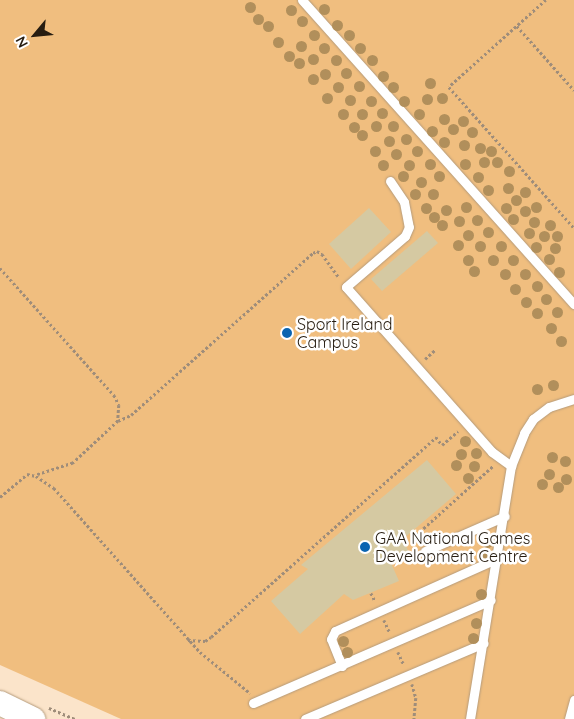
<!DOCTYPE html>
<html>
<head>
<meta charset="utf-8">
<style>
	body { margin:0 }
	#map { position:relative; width:574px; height:719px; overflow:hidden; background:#fbe4ca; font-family:Quicksand,sans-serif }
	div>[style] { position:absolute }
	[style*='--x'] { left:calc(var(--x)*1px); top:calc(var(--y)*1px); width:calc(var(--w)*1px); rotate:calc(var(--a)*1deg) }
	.green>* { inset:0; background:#f0be7f }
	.building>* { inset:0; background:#d5c9a2 }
	.path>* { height:2.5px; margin-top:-1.25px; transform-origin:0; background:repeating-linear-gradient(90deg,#9f8d7a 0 2.5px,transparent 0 5px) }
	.roads { filter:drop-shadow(0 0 1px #b59b7b) drop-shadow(0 0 1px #b59b7b) }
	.service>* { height:9px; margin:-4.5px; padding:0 4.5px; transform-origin:4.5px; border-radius:4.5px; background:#fff }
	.secondary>* { height:24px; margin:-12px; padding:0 12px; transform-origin:12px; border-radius:12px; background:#fff }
	.trees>* { width:11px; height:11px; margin:-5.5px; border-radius:50%; background:#b18f5b }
	.dots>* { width:14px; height:14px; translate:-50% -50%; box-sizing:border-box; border:2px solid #fff; border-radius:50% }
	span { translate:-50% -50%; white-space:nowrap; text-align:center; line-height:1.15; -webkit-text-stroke:5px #fff; paint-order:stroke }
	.poi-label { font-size:16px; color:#271d11 }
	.left { translate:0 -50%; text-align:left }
	.north { position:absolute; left:10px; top:10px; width:50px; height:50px; -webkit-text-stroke:4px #fff; paint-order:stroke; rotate:242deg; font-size:14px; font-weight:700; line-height:20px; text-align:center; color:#271d11 }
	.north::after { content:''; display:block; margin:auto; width:18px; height:22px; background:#271d11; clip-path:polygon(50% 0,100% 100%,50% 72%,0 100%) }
</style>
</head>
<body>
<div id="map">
	<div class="green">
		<div style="clip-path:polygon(0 0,574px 0,574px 719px,121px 719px,0 665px)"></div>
	</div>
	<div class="building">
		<div style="clip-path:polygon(369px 208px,391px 232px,351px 269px,329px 244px)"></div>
		<div style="clip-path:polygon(427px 231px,438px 243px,382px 291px,371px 279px)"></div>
		<div style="clip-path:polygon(427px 460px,456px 494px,403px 539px,410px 555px,391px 563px,399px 581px,353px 600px,344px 594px,300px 634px,271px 601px,308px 569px,301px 565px)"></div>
	</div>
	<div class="path">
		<div style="--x:546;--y:0;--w:130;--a:138.1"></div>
		<div style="--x:449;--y:87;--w:188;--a:48.4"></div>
		<div style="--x:517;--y:26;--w:86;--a:48.3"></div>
		<div style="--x:0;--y:268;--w:171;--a:48.1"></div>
		<div style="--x:114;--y:395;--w:11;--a:63"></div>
		<div style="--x:119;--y:405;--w:16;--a:94"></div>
		<div style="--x:118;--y:421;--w:62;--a:137"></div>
		<div style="--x:73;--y:463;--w:39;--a:162"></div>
		<div style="--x:425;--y:359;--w:13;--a:-42"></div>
		<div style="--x:118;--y:421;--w:14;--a:-25"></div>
		<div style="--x:131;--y:415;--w:244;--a:-41.7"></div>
		<div style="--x:313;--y:253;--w:4;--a:-27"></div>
		<div style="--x:317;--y:251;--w:6;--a:31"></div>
		<div style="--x:322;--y:254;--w:29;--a:54"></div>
		<div style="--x:0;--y:497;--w:35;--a:-40"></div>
		<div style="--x:27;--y:474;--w:9;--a:13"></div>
		<div style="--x:36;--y:476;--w:22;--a:34"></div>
		<div style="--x:54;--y:488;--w:220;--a:48.3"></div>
		<div style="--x:200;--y:652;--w:65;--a:39.4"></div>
		<div style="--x:419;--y:543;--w:9;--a:-111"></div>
		<div style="--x:416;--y:535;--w:103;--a:-41.9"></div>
		<div style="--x:371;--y:593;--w:9;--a:63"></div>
		<div style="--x:384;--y:620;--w:14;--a:65"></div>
		<div style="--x:188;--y:640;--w:17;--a:3"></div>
		<div style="--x:205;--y:641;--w:7;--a:-34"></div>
		<div style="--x:211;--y:637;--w:301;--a:-41.6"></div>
		<div style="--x:436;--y:437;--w:10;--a:53"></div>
		<div style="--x:442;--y:445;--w:21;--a:-41"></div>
		<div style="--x:398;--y:652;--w:14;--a:65"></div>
		<div style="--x:412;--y:684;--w:15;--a:74"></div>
		<div style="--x:416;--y:698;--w:21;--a:95"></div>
		<div style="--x:49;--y:708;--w:28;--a:23"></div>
	</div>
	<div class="roads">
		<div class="service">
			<div style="--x:302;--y:0;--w:408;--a:48.2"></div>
			<div style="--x:390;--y:181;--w:25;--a:56"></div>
			<div style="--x:404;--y:202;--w:25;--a:79"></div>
			<div style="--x:409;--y:227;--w:10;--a:114"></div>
			<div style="--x:405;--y:236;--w:78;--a:139.2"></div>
			<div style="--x:346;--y:287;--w:220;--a:48.5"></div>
			<div style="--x:492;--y:452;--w:24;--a:36"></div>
			<div style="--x:425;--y:551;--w:87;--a:-23.6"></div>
			<div style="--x:342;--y:666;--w:29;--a:-112"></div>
			<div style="--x:331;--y:639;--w:9;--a:-63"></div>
			<div style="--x:335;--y:631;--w:179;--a:-24.1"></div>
			<div style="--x:253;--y:703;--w:259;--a:-23.4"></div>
			<div style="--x:305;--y:719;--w:194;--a:-23"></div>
			<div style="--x:470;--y:719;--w:256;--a:-80.8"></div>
			<div style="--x:511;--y:466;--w:35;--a:-68"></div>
			<div style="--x:524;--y:433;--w:17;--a:-57"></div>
			<div style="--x:533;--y:419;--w:20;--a:-37"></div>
			<div style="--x:549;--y:407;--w:26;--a:-18"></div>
			<div style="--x:569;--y:719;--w:20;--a:-75"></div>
		</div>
		<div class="secondary">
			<div style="--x:0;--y:703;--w:37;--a:26"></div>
		</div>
	</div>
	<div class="trees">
		<div style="left:250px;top:7px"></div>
		<div style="left:324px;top:9px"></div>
		<div style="left:291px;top:10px"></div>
		<div style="left:258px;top:19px"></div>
		<div style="left:302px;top:21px"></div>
		<div style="left:337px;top:25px"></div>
		<div style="left:268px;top:26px"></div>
		<div style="left:314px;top:35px"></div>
		<div style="left:349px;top:35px"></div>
		<div style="left:278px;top:42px"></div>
		<div style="left:301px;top:46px"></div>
		<div style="left:324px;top:48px"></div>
		<div style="left:360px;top:48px"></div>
		<div style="left:289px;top:56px"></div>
		<div style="left:313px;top:59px"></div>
		<div style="left:336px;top:60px"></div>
		<div style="left:372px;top:60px"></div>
		<div style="left:299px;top:63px"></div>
		<div style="left:346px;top:73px"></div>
		<div style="left:325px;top:74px"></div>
		<div style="left:383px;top:76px"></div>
		<div style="left:313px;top:79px"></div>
		<div style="left:430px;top:83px"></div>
		<div style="left:359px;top:86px"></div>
		<div style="left:338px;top:87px"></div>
		<div style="left:393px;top:87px"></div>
		<div style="left:327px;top:98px"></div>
		<div style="left:442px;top:98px"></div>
		<div style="left:427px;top:99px"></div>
		<div style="left:350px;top:100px"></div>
		<div style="left:371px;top:101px"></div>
		<div style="left:404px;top:101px"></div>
		<div style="left:382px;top:113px"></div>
		<div style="left:343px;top:114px"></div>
		<div style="left:362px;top:114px"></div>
		<div style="left:419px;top:114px"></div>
		<div style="left:444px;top:119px"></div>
		<div style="left:463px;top:121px"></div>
		<div style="left:376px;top:126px"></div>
		<div style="left:393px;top:126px"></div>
		<div style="left:354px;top:127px"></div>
		<div style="left:453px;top:129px"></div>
		<div style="left:432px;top:131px"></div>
		<div style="left:472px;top:132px"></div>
		<div style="left:362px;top:135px"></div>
		<div style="left:406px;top:139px"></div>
		<div style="left:389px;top:141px"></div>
		<div style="left:444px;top:142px"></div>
		<div style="left:464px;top:145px"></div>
		<div style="left:480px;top:148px"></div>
		<div style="left:375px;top:151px"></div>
		<div style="left:417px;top:151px"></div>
		<div style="left:491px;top:151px"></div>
		<div style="left:396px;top:154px"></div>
		<div style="left:484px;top:162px"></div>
		<div style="left:497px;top:162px"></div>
		<div style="left:430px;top:164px"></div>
		<div style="left:465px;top:164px"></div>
		<div style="left:383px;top:165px"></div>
		<div style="left:409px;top:165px"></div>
		<div style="left:509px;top:171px"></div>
		<div style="left:403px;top:176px"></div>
		<div style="left:439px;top:176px"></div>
		<div style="left:478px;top:177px"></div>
		<div style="left:421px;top:182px"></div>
		<div style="left:508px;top:188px"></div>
		<div style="left:488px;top:190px"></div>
		<div style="left:525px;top:192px"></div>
		<div style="left:415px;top:194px"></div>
		<div style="left:433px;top:194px"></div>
		<div style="left:516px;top:200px"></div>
		<div style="left:466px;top:207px"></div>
		<div style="left:536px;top:207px"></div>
		<div style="left:426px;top:208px"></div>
		<div style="left:506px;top:208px"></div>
		<div style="left:446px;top:210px"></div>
		<div style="left:525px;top:211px"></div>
		<div style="left:434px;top:217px"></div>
		<div style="left:513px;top:219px"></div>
		<div style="left:477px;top:220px"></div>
		<div style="left:459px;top:221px"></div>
		<div style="left:534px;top:222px"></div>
		<div style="left:442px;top:225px"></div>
		<div style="left:550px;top:225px"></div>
		<div style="left:488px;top:232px"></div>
		<div style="left:529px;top:233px"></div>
		<div style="left:468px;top:235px"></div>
		<div style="left:544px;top:236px"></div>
		<div style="left:557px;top:236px"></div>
		<div style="left:458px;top:245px"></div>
		<div style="left:480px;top:246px"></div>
		<div style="left:501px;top:246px"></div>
		<div style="left:536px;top:247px"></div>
		<div style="left:555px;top:248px"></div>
		<div style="left:549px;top:259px"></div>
		<div style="left:468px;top:260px"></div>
		<div style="left:493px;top:260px"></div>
		<div style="left:513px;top:260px"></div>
		<div style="left:474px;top:271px"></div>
		<div style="left:559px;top:272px"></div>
		<div style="left:505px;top:274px"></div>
		<div style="left:525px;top:274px"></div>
		<div style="left:537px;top:286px"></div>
		<div style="left:515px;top:289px"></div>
		<div style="left:546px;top:299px"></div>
		<div style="left:526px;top:302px"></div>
		<div style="left:557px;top:312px"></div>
		<div style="left:537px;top:313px"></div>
		<div style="left:551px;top:328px"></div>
		<div style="left:561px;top:341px"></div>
		<div style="left:553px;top:385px"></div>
		<div style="left:537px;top:389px"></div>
		<div style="left:465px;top:441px"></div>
		<div style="left:476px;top:453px"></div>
		<div style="left:461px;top:454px"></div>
		<div style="left:552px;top:457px"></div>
		<div style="left:565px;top:461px"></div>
		<div style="left:456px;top:465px"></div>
		<div style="left:474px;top:466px"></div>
		<div style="left:549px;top:474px"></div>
		<div style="left:468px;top:478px"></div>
		<div style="left:566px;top:479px"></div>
		<div style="left:542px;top:484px"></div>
		<div style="left:558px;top:487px"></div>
		<div style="left:487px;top:542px"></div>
		<div style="left:485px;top:554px"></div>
		<div style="left:481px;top:594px"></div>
		<div style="left:476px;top:623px"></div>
		<div style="left:473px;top:638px"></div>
		<div style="left:343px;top:641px"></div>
		<div style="left:347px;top:652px"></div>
	</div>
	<div class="dots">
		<div style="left:287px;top:333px;background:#0a64b1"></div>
		<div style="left:365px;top:547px;background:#0a64b1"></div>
	</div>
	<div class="poi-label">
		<span class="left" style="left:297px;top:333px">Sport Ireland<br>Campus</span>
		<span class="left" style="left:375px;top:547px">GAA National Games<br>Development Centre</span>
	</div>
	<div class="north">N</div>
</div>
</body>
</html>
